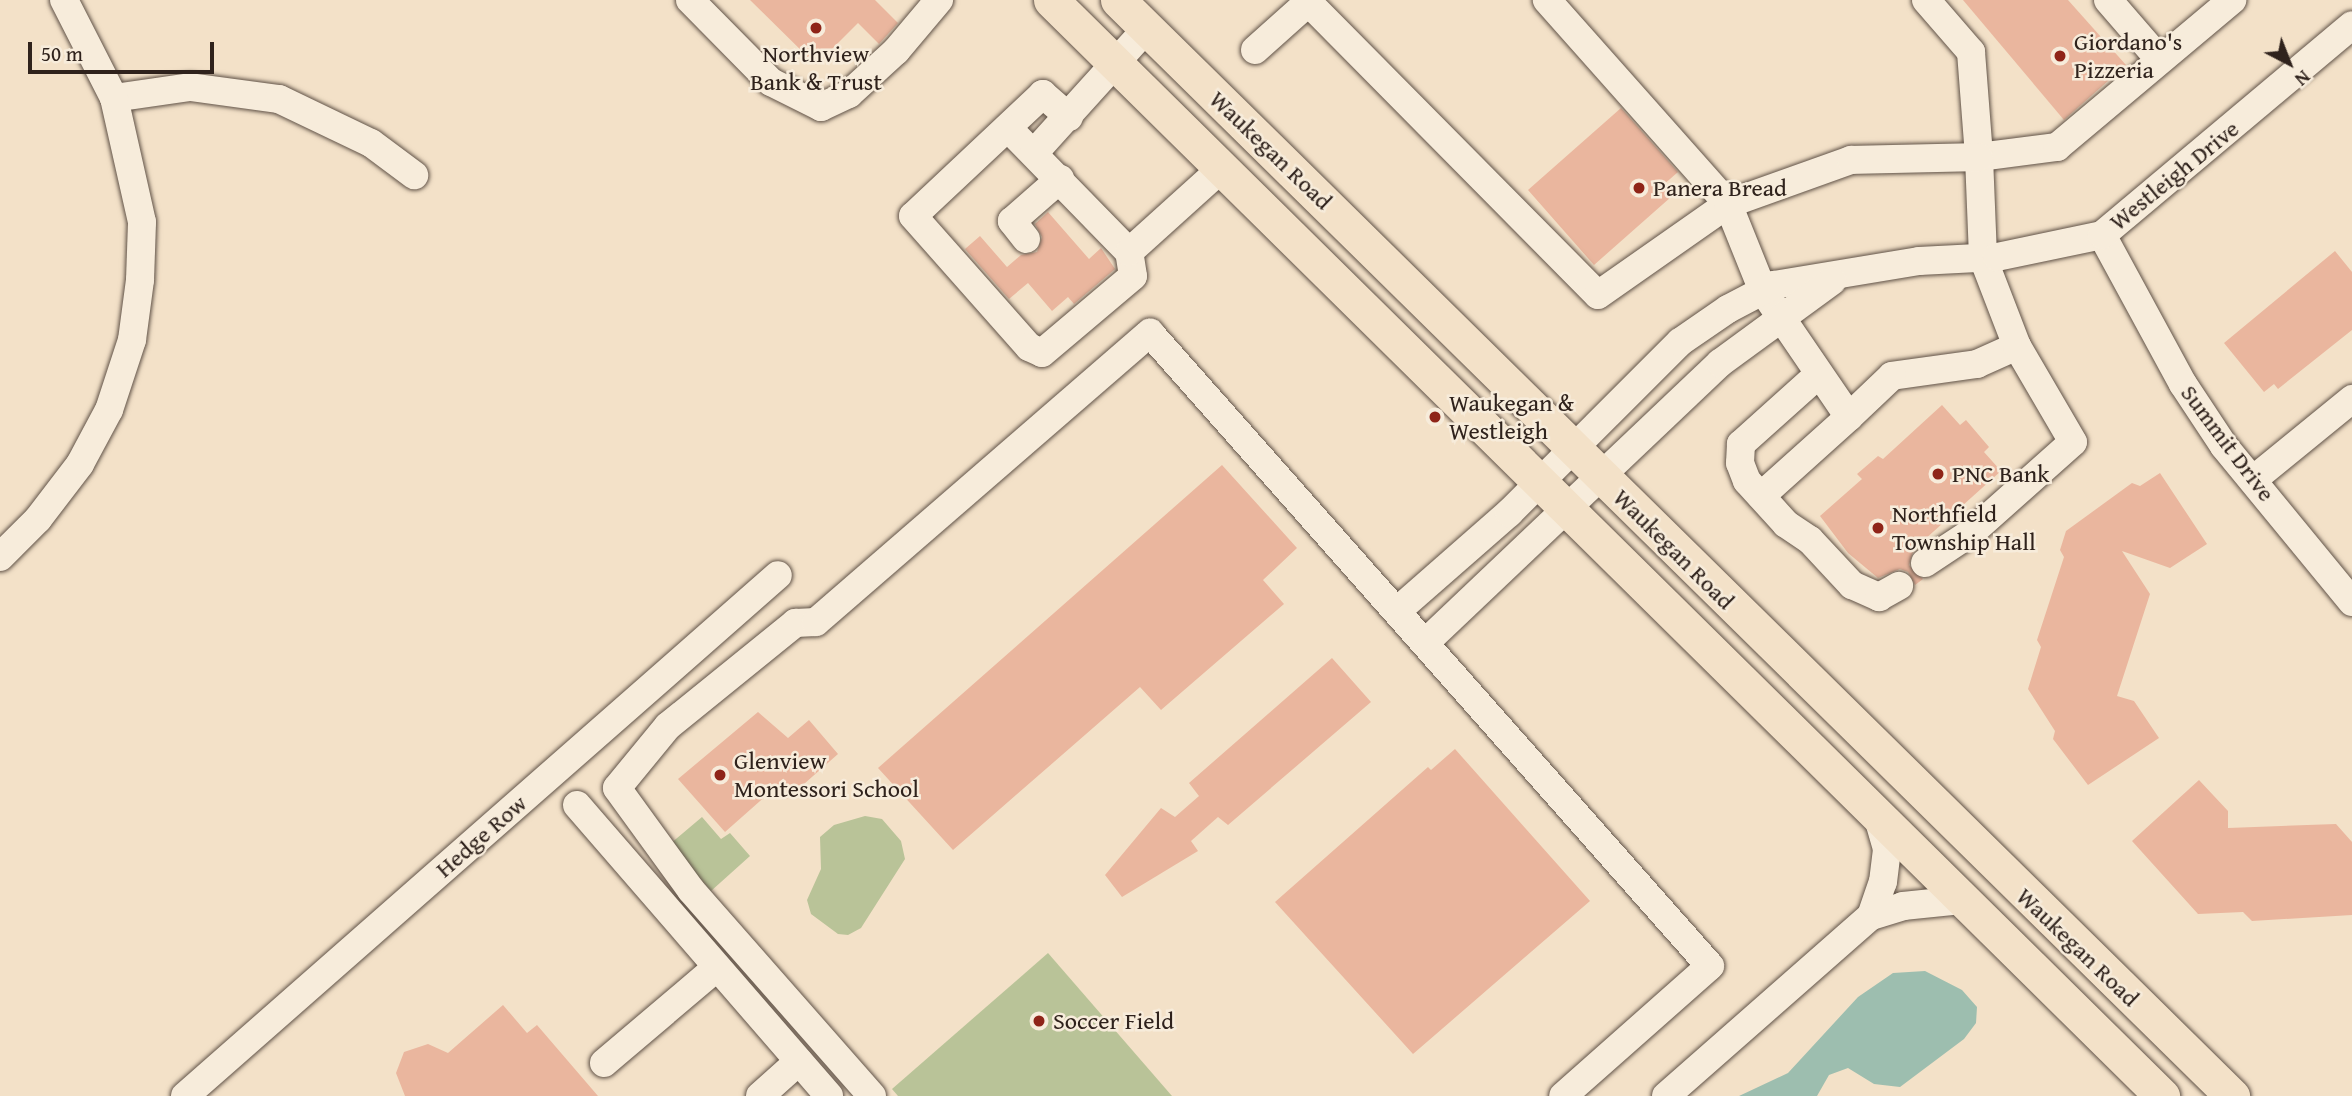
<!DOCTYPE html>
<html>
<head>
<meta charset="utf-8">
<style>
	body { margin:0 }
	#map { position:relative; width:2352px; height:1096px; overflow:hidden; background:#f3e1c8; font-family:"Gentium Book Plus",serif }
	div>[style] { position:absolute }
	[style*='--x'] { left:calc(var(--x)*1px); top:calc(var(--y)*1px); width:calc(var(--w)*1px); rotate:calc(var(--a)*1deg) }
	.green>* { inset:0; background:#b9c398 }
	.water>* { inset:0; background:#9dbeaf }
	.building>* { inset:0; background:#eab69e }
	.roads { filter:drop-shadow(0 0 2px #605247) drop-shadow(0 0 2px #605247) }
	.minor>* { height:28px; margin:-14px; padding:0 14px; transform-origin:14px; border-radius:14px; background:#f7ecdb }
	.major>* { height:35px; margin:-17.5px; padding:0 17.5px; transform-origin:17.5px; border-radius:17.5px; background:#f3e1c8 }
	.dots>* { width:19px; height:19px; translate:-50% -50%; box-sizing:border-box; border:4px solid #f7ecdb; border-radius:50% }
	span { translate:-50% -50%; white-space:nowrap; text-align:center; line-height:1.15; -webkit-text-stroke:5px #f7ecdb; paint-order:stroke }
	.poi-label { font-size:24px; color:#2f221c }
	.left { translate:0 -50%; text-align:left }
	.street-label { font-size:24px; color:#2f221c }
	.north { position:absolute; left:2254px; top:28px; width:70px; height:70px; -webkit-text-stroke:5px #f7ecdb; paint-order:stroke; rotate:138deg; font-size:19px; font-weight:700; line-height:28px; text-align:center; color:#2f221c }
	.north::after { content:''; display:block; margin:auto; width:24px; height:32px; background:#2f221c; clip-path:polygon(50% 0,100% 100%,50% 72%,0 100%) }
	.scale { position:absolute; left:28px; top:42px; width:186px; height:32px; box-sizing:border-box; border:4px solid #2f221c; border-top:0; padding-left:9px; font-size:21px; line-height:24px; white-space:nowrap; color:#2f221c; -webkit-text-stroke:5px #f7ecdb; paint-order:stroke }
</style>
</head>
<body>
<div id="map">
	<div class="green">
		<div style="clip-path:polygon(865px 816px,882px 819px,901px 841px,905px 859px,861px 928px,848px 935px,838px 934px,811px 914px,807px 900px,821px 869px,820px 837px,834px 825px)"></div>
		<div style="clip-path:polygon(702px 817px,721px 839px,730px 833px,750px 856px,711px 891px,670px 844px)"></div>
		<div style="clip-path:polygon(1048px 953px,1172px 1096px,898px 1096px,892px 1089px)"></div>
	</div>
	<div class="water">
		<div style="clip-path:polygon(1925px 971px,1962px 990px,1977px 1007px,1976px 1023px,1964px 1039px,1900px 1087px,1874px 1084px,1848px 1068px,1829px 1075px,1817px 1096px,1739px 1096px,1788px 1073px,1858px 997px,1893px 973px)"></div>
	</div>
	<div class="building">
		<div style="clip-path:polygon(750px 0,875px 0,898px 23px,879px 44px,858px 23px,816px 65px)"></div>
		<div style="clip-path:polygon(1963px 0,2068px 0,2126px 65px,2064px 120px)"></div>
		<div style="clip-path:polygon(1621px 108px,1678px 172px,1662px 186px,1671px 197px,1594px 265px,1528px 190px)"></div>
		<div style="clip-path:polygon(1048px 212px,1089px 259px,1101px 248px,1115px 269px,1074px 304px,1068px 297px,1052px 311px,1028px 283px,1009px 299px,965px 249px,980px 236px,1007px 267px,1021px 255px,1037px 252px,1042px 237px,1035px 224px)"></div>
		<div style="clip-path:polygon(2335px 251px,2352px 272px,2352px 330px,2278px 389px,2274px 384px,2264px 392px,2224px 343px)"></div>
		<div style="clip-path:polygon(1942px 405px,1960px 425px,1966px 420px,1989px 447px,1984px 452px,2001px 471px,1914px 549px,1909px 565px,1923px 579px,1915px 585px,1908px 572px,1900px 569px,1878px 578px,1848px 553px,1820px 516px,1862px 479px,1857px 474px,1878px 456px,1883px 459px)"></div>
		<div style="clip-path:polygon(1222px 465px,1297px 548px,1263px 580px,1284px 604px,1161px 710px,1140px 687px,953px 850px,878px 768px)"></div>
		<div style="clip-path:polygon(2160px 473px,2207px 544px,2170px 568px,2122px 551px,2150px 594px,2117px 696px,2134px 701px,2159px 738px,2088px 785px,2053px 739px,2055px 731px,2028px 689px,2041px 647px,2037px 640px,2064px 557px,2060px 550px,2066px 531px,2132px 483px,2140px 486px)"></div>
		<div style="clip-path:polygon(1332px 658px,1371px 702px,1228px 825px,1218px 817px,1191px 841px,1198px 851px,1122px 897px,1105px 875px,1161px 808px,1175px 817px,1199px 796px,1189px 783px)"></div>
		<div style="clip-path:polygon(758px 712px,788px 738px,809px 720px,838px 754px,787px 799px,776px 787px,725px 832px,678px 779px)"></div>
		<div style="clip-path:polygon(1455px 749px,1590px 901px,1413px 1054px,1275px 902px,1428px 767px,1431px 770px)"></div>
		<div style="clip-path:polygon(2199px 780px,2228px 811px,2228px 828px,2336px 824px,2352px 842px,2352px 915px,2252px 921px,2243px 912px,2198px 914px,2132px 841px)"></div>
		<div style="clip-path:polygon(503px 1005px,527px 1033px,537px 1025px,598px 1096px,405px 1096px,396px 1073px,404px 1052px,428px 1044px,448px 1053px)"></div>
	</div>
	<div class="roads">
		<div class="minor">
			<div style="--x:690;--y:0;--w:115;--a:45.4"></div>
			<div style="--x:771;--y:82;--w:56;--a:26.6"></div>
			<div style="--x:821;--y:107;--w:31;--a:-25"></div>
			<div style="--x:849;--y:94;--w:64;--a:-42.5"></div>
			<div style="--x:896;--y:51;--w:67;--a:-49.9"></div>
			<div style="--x:1926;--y:0;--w:69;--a:49.1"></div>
			<div style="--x:1971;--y:52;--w:105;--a:85.6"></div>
			<div style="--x:1979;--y:157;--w:79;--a:-7.3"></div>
			<div style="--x:2057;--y:147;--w:229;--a:-40"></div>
			<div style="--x:2108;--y:0;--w:79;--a:49.1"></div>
			<div style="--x:1308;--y:2;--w:412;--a:45.3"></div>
			<div style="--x:1598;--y:295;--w:159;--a:-35"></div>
			<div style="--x:1728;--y:204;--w:273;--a:-131.6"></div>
			<div style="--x:1255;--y:50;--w:75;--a:-41.8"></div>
			<div style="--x:114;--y:98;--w:77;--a:-8.2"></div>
			<div style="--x:190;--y:87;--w:90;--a:7.7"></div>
			<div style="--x:279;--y:99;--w:102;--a:25.6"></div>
			<div style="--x:371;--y:143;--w:54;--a:36.7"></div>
			<div style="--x:1069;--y:117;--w:35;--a:-139"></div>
			<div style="--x:1043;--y:94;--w:178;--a:136.8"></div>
			<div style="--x:913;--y:216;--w:175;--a:48.5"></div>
			<div style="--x:1029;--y:347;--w:14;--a:25"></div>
			<div style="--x:1042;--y:353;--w:119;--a:-40.2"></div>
			<div style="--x:1133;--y:276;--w:24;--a:-99"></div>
			<div style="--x:1009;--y:129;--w:172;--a:45.7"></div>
			<div style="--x:1129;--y:252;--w:125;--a:-42.1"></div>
			<div style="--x:1034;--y:153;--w:169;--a:-47.9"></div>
			<div style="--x:1979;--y:157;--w:101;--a:87.7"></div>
			<div style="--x:1983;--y:258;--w:94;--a:68.9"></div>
			<div style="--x:2017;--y:346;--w:44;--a:155.8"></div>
			<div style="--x:1977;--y:364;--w:86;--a:172"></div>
			<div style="--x:1892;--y:376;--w:59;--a:136.4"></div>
			<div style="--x:1849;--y:417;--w:153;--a:-124.3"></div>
			<div style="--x:1763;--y:291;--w:94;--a:-111.9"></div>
			<div style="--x:1728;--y:204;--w:131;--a:-19.7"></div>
			<div style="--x:1851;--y:160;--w:128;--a:-1.3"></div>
			<div style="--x:2102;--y:235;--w:170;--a:61.5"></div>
			<div style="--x:2183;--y:384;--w:74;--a:56.5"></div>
			<div style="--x:2224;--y:446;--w:202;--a:50.6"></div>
			<div style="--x:1026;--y:239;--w:23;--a:-128"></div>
			<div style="--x:1012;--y:221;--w:64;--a:-41.2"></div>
			<div style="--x:1819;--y:374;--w:105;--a:138.1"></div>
			<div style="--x:1741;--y:444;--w:19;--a:93"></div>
			<div style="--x:1740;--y:463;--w:19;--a:69"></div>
			<div style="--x:1747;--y:481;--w:58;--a:47.8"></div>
			<div style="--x:1786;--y:524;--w:29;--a:34"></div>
			<div style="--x:1810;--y:540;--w:62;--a:47"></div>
			<div style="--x:1852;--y:585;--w:30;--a:24"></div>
			<div style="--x:1879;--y:597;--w:23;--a:-29"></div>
			<div style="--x:2254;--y:479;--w:127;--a:-39.2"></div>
			<div style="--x:1761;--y:496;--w:118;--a:-41.9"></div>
			<div style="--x:0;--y:557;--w:54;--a:-45"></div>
			<div style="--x:38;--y:519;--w:69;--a:-52.6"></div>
			<div style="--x:80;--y:464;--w:61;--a:-61.8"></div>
			<div style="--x:109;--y:410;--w:74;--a:-71.8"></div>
			<div style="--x:132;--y:340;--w:61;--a:-82.4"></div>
			<div style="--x:140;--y:280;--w:58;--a:-88"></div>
			<div style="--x:142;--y:222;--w:127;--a:-102.7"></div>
			<div style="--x:114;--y:98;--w:110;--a:-117"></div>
			<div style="--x:1925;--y:563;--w:56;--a:-33.4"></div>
			<div style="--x:1972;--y:532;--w:135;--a:-41.7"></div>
			<div style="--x:2073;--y:442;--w:111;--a:-120.3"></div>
			<div style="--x:1397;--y:611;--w:149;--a:-41.2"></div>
			<div style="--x:1509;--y:513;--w:242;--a:-45"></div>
			<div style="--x:1680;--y:342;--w:58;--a:-34.5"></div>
			<div style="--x:1728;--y:309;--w:52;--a:-27.6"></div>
			<div style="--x:1774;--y:285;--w:147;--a:-9.4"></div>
			<div style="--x:1919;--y:261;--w:78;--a:-2.9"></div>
			<div style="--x:1997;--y:257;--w:107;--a:-11.8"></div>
			<div style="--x:2102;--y:235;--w:326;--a:-40"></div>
			<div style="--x:1425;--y:643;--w:407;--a:-43.5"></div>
			<div style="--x:1720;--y:363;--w:139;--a:-36.2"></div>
			<div style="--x:577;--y:805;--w:385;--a:49.1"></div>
			<div style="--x:1871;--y:916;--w:36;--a:-71"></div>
			<div style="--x:1883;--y:882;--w:33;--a:-83"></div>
			<div style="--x:1887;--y:849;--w:33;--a:-106"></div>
			<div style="--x:604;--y:1063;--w:148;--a:-40.3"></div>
			<div style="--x:185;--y:1096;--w:789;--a:-41.3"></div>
			<div style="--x:760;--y:1096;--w:52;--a:-41.9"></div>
			<div style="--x:872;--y:1096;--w:274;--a:-131.3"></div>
			<div style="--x:691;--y:890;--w:126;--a:-126"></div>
			<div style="--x:617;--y:788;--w:80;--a:-50.6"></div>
			<div style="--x:668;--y:726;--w:164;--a:-39"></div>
			<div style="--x:795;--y:623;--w:21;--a:-3"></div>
			<div style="--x:816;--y:622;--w:442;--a:-40.9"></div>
			<div style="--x:1150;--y:333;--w:845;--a:48.5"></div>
			<div style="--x:1710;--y:966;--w:196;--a:138.5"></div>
			<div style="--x:1666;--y:1096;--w:273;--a:-41.3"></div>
			<div style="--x:1871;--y:916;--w:34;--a:-17"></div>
			<div style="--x:1903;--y:906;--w:59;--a:-5.8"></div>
		</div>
		<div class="major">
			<div style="--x:1051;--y:0;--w:1561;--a:44.61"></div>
			<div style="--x:1118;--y:0;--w:1563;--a:44.53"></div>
		</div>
	</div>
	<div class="dots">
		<div style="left:816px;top:28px;background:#8f2418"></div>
		<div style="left:2060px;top:56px;background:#8f2418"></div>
		<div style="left:1639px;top:188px;background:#8f2418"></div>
		<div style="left:1435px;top:417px;background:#8f2418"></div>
		<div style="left:1938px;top:474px;background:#8f2418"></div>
		<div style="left:1878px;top:528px;background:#8f2418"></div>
		<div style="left:720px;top:775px;background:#8f2418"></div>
		<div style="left:1039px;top:1021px;background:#8f2418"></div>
	</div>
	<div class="poi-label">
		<span class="left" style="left:2074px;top:56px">Giordano's<br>Pizzeria</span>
		<span style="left:816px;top:68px">Northview<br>Bank &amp; Trust</span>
		<span class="left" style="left:1653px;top:188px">Panera Bread</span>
		<span class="left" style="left:1449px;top:417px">Waukegan &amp;<br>Westleigh</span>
		<span class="left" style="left:1952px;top:474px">PNC Bank</span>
		<span class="left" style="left:1892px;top:528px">Northfield<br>Township Hall</span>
		<span class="left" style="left:734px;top:775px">Glenview<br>Montessori School</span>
		<span class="left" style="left:1053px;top:1021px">Soccer Field</span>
	</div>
	<div class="street-label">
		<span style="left:1271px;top:150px;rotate:44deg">Waukegan Road</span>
		<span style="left:2174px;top:175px;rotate:-39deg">Westleigh Drive</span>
		<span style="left:2228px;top:443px;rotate:53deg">Summit Drive</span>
		<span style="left:1674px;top:549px;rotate:45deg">Waukegan Road</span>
		<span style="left:481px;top:836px;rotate:-41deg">Hedge Row</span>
		<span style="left:2078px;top:947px;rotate:44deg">Waukegan Road</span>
	</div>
	<div class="north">N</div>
	<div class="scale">50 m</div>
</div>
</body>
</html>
